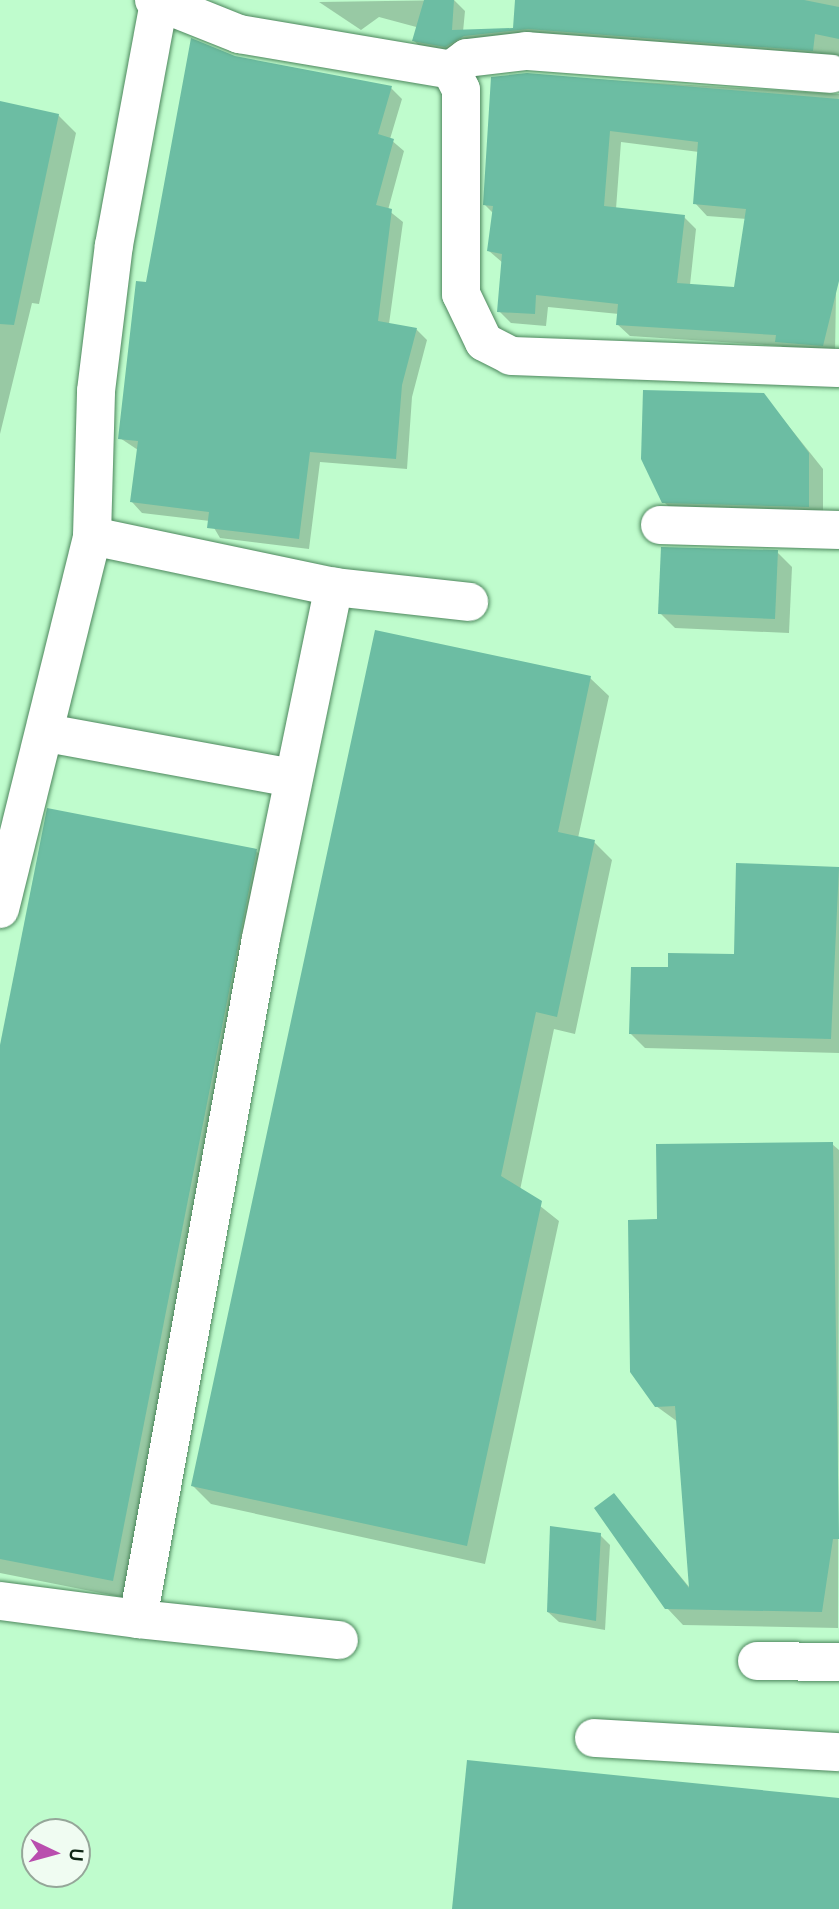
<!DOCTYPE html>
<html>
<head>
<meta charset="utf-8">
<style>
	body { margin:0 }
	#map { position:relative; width:839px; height:1909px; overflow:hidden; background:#bffccd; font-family:Overpass,sans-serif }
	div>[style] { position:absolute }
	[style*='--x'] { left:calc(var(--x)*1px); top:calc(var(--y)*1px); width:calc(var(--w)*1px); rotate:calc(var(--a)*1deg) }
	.shadow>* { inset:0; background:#0003 }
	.building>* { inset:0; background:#6cbda3 }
	.roads { filter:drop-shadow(0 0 2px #4d875d) drop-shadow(0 0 2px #4d875d) }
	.minor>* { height:38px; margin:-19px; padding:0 19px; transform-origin:19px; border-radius:19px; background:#fff }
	span { translate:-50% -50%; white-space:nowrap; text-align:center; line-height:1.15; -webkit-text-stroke:5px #f0fcf2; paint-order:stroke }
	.north { position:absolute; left:21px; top:1818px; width:70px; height:70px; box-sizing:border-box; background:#f0fcf2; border:2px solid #95a699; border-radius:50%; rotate:95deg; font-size:19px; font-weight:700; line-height:28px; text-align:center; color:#0d2514 }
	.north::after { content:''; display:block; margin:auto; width:24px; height:32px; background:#b94eae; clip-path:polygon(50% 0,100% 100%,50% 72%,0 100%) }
</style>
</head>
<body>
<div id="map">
	<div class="shadow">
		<div style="clip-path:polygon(454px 0,465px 11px,463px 32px,514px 30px,516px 0,839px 0,839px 62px,425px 51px,414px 41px,420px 28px,379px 17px,361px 30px,319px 2px)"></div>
		<div style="clip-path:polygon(235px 57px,391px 88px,402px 99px,390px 139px,404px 151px,388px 210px,403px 222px,389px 324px,416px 329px,427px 340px,412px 397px,407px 469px,320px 462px,309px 549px,220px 538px,210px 521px,142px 513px,132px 502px,138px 450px,120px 438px,147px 284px)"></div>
		<div style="clip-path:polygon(evenodd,527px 75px,839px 94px,835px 357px,789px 354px,781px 346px,630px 336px,617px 324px,619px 314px,548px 307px,546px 326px,511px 323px,499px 311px,503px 263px,489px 251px,494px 214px,485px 205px,527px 75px,621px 142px,699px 152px,695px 203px,707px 216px,747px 219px,735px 289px,690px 285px,696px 229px,684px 217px,616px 209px,621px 142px)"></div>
		<div style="clip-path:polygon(0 103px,58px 115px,76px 133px,39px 304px,32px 303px,0 434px)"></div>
		<div style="clip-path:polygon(763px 394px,823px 469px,823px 521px,679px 517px,664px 502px)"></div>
		<div style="clip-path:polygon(777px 552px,792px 567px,789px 633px,675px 628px,660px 613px)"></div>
		<div style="clip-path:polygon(590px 678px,609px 696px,578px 838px,594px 842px,612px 860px,575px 1034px,554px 1029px,520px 1190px,559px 1221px,485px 1564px,211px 1504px,193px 1486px)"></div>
		<div style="clip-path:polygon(256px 851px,274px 869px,131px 1599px,0 1573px,0 1056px)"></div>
		<div style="clip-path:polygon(738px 865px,839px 868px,839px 1053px,645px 1048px,630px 1033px,669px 969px,736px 956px)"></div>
		<div style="clip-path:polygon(832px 1144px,839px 1150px,838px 1628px,683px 1625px,667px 1608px,614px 1496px,690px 1588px,678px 1422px,656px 1406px,659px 1221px)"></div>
		<div style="clip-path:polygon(600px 1535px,610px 1545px,605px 1630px,559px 1622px,548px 1612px)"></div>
	</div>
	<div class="building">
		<div style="clip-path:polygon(424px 0,454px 0,452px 30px,513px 28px,515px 0,804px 0,839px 7px,839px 39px,815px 34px,813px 51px,528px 29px,464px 36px,445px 47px,412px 41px)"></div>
		<div style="clip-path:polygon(191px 38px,235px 56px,392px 86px,378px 134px,394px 139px,376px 205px,392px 209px,378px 321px,417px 328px,402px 385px,396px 459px,310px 452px,299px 539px,207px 528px,209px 512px,130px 502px,138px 441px,118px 439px,136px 281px,146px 282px)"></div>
		<div style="clip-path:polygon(evenodd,527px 73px,839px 99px,839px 281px,823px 346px,775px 342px,776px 335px,616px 325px,618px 304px,536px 295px,535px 314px,497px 312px,502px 254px,487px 251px,493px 206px,483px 205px,491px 77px,527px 73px,610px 131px,698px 142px,693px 204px,746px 209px,734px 287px,677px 283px,685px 215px,604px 206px,610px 131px)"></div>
		<div style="clip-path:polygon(0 101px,59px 114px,14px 325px,0 324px)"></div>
		<div style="clip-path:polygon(643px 390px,764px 393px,809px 453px,809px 507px,662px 503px,641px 459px)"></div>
		<div style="clip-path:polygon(661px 547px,778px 550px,775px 619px,658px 614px)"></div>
		<div style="clip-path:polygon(375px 630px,591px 676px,558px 832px,595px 840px,557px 1017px,536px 1012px,501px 1176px,542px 1201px,467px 1546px,191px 1486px)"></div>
		<div style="clip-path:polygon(47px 808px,257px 849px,113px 1581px,0 1559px,0 1045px)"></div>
		<div style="clip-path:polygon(736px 863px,839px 867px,831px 1039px,629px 1034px,631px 967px,668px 967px,668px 953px,734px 954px)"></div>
		<div style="clip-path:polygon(833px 1142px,839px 1539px,833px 1539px,822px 1612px,665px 1609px,594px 1508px,614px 1493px,689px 1588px,675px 1406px,655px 1407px,630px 1372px,628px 1220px,657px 1219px,656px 1144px)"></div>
		<div style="clip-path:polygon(550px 1526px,601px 1533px,596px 1621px,547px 1612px)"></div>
		<div style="clip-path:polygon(467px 1760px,839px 1798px,839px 1909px,452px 1909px)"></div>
	</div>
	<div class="roads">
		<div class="minor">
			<div style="--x:154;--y:0;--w:92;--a:21.8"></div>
			<div style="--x:239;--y:34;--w:215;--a:9.6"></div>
			<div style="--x:451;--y:70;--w:22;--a:63"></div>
			<div style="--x:461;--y:90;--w:204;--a:90"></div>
			<div style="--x:461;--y:294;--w:53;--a:64.4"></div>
			<div style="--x:484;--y:342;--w:30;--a:27"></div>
			<div style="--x:511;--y:356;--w:328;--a:2.1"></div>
			<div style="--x:451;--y:70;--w:20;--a:-37"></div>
			<div style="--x:467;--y:58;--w:60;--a:-6.7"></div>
			<div style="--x:527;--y:51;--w:305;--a:4.3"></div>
			<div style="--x:660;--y:525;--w:179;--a:1.6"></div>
			<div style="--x:334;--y:587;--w:136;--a:6.3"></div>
			<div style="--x:47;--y:733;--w:250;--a:10.4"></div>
			<div style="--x:0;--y:909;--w:384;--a:-76.1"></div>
			<div style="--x:0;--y:1601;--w:139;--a:7.4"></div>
			<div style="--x:138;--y:1619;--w:692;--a:-79.76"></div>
			<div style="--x:261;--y:938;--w:359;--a:-78.3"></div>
			<div style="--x:334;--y:587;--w:247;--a:-168.1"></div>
			<div style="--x:92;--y:536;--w:145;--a:-88.4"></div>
			<div style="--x:96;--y:391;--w:147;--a:-83"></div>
			<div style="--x:114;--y:245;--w:247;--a:-79.5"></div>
			<div style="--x:138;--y:1619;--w:202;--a:6"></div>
			<div style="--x:757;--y:1661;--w:82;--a:0.7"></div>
			<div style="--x:594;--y:1738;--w:245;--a:3.3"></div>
		</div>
	</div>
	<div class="north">U</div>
</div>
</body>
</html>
